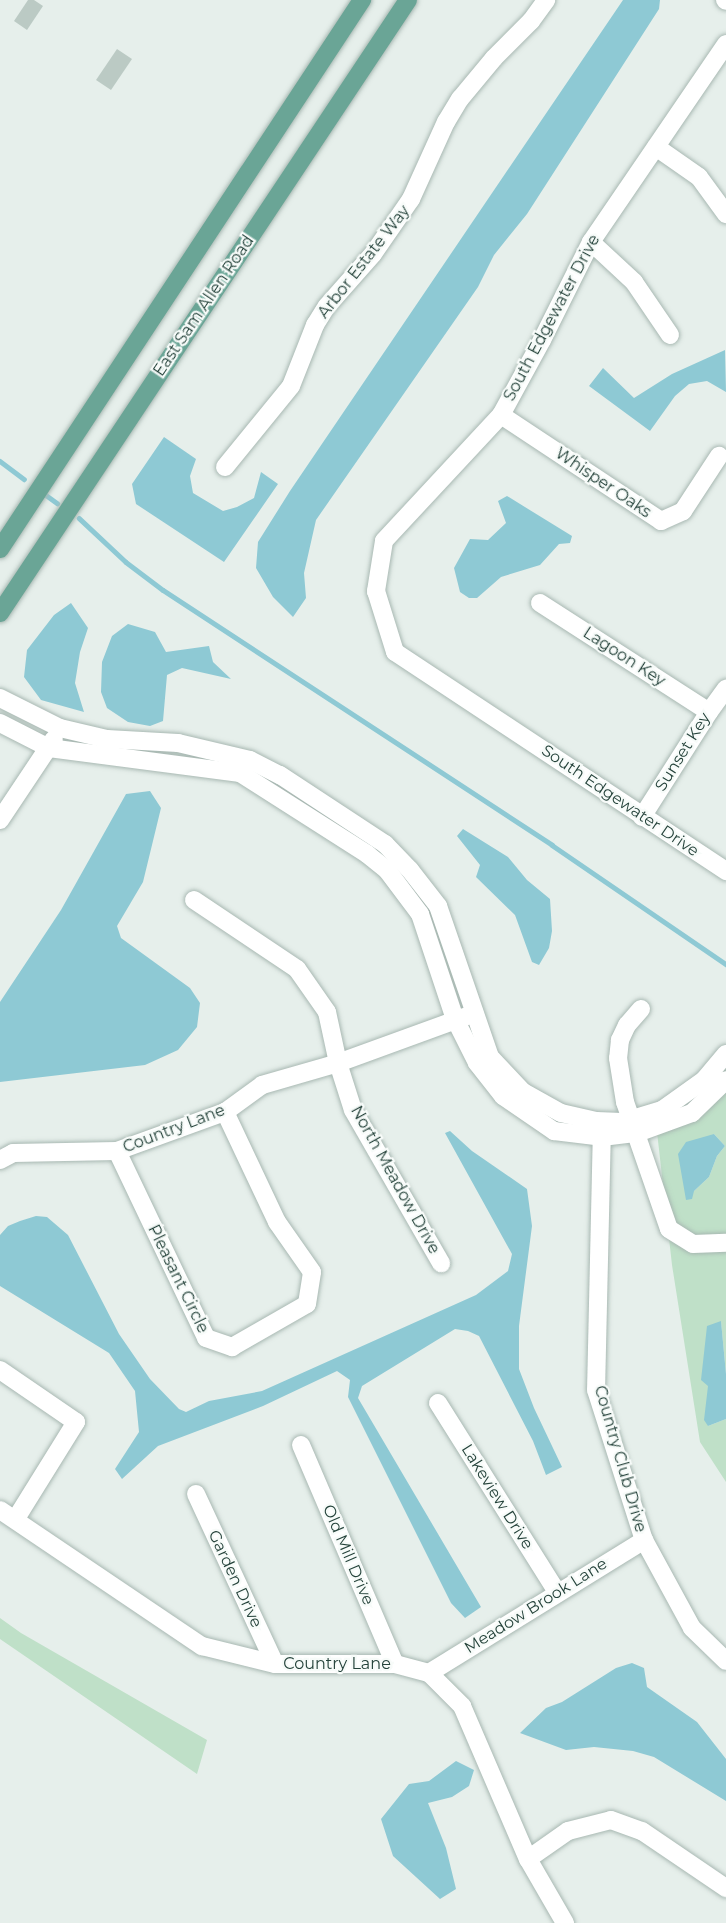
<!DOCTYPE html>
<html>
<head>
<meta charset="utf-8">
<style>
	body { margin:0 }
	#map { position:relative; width:726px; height:1923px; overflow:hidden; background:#e6efeb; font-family:Montserrat,sans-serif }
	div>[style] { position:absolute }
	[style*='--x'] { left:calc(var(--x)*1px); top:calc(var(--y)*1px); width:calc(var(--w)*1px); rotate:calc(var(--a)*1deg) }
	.green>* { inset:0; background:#bfe0c8 }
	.water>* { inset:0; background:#8ec9d4 }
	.stream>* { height:4.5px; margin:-2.25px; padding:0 2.25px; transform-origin:2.25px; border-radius:2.25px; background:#8ec9d4 }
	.building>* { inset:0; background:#bbcac4 }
	.roads { filter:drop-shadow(0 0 2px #a8b8b2) drop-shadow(0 0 2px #a8b8b2) }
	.minor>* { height:18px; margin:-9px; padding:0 9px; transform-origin:9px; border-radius:9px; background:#fff }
	.major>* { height:18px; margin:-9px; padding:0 9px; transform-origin:9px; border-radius:9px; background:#6aa596 }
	span { translate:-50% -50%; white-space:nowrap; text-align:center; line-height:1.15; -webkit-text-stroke:4.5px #f7fbf9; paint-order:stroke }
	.street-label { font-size:16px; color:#24423a }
</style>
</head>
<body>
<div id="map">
	<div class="green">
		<div style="clip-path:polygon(evenodd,726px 1068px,726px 1374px,721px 1321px,708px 1386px,708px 1426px,726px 1419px,726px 1482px,700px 1442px,672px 1265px,656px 1123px,726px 1068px,714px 1134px,725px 1146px,717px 1156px,709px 1177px,694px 1191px,714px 1134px)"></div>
		<div style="clip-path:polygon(0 1618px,21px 1633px,207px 1740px,197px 1774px,0 1639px)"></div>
	</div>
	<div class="water">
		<div style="clip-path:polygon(623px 0,660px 0,659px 9px,527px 214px,494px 255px,478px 287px,316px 520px,304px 573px,306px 598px,293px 617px,273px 597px,256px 568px,258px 542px,290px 491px)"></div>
		<div style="clip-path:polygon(725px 350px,726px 392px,707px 381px,689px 384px,675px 396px,650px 431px,589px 386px,603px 368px,634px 398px,672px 374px)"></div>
		<div style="clip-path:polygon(164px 437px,196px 459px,190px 476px,193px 493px,223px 511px,237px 507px,254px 498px,261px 472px,278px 484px,224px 562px,136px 504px,132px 484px)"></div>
		<div style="clip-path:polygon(507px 496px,572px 536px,570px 543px,559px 544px,540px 565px,501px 577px,477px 598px,469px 598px,460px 592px,454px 568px,470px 539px,488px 540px,506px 523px,498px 501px)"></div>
		<div style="clip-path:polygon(71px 603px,88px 628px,80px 652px,75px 683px,84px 712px,41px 700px,24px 677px,27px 650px,54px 615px)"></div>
		<div style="clip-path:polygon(128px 624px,155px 632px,166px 652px,209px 646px,213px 662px,231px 679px,182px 668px,167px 675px,163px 721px,150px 726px,128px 722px,107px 708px,101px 692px,102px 662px,112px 636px)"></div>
		<div style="clip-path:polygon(150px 791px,161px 808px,143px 882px,117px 926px,121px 938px,190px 988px,200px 1003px,197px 1027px,178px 1050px,145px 1065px,0 1082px,0 1002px,61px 910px,126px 794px)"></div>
		<div style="clip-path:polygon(463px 829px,508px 857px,527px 880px,550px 899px,552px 931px,549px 948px,539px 965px,532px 962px,515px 915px,476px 877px,480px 865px,457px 836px)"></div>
		<div style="clip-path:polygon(450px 1131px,472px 1151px,527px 1189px,532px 1226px,519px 1326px,519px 1369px,534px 1408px,562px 1467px,546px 1475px,533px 1441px,479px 1336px,468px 1331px,455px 1329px,362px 1386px,358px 1398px,481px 1607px,465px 1618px,451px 1603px,348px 1397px,350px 1380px,337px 1371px,263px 1406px,158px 1446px,122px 1479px,115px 1469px,139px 1432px,135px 1391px,109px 1353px,0 1286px,0 1235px,8px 1226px,20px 1221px,36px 1216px,47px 1217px,68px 1235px,119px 1334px,150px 1379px,179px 1409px,186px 1412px,209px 1401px,262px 1391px,476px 1295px,508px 1271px,512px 1254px,445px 1133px)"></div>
		<div style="clip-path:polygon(714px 1134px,725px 1146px,717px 1156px,709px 1177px,694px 1191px,692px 1199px,686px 1200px,678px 1154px,686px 1142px)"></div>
		<div style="clip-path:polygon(721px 1321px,726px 1374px,726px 1419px,708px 1426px,704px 1420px,708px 1386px,701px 1380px,707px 1326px)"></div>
		<div style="clip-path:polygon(632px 1663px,644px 1668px,647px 1687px,697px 1722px,726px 1759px,726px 1801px,654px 1757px,633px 1751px,594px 1747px,566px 1750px,520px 1733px,546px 1708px,562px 1702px,616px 1668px)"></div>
		<div style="clip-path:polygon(456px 1761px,474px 1770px,469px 1786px,452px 1797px,428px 1803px,446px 1848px,456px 1889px,440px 1899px,393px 1856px,381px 1819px,409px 1784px,429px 1781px)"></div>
	</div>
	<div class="stream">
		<div style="--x:0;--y:461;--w:30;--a:37"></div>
		<div style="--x:46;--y:495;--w:14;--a:36"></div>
		<div style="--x:79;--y:518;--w:64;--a:43.1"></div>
		<div style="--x:126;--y:562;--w:46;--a:37.1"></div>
		<div style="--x:163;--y:590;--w:465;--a:33.2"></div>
		<div style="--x:552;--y:845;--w:211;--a:34.4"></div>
	</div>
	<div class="building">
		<div style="clip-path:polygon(28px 0,34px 0,43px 6px,27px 30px,14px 21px)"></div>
		<div style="clip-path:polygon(117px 49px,132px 59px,111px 90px,96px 80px)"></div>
	</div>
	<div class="roads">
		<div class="minor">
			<div style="--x:725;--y:0;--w:1;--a:45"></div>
			<div style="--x:726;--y:44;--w:240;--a:124.3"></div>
			<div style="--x:591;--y:242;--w:110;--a:116.6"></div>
			<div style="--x:542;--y:340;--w:85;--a:118.7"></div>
			<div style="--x:501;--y:415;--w:172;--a:132.9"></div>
			<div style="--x:384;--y:541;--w:51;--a:99.1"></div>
			<div style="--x:376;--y:591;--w:64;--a:72.7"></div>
			<div style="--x:395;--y:652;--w:397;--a:33.5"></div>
			<div style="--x:656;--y:147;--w:52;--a:34.9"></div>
			<div style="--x:699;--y:177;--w:46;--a:53.9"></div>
			<div style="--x:591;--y:242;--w:59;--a:42.9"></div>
			<div style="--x:634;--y:282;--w:64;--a:55.8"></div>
			<div style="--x:501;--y:415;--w:192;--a:33.5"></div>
			<div style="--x:661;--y:521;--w:24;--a:-24"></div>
			<div style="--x:683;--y:511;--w:66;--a:-56.8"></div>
			<div style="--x:225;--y:467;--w:104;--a:-50.8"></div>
			<div style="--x:291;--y:386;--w:66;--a:-68.5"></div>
			<div style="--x:315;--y:325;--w:22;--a:-58"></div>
			<div style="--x:327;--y:306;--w:69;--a:-48.5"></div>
			<div style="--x:373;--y:254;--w:67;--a:-55.4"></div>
			<div style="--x:411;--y:199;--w:85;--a:-65.6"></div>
			<div style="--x:446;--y:122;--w:27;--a:-59"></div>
			<div style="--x:460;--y:99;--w:53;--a:-50.3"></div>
			<div style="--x:494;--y:58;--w:52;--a:-45"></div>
			<div style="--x:531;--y:21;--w:26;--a:-54"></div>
			<div style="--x:540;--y:603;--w:201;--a:32.8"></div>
			<div style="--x:0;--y:698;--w:67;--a:26.6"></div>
			<div style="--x:60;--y:728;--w:48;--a:13.2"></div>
			<div style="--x:107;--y:739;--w:71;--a:3.2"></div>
			<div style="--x:178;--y:743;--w:74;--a:13.3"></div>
			<div style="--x:250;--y:760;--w:34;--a:27"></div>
			<div style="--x:280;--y:775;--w:126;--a:33.3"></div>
			<div style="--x:385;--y:844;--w:36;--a:46"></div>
			<div style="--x:410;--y:870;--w:46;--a:52.1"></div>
			<div style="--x:438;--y:906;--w:160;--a:71"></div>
			<div style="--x:490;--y:1057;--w:48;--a:46.7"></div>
			<div style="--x:523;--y:1092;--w:43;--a:28.9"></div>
			<div style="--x:561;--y:1113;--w:36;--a:13"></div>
			<div style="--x:596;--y:1121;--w:26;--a:2"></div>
			<div style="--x:622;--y:1122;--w:42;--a:-16.7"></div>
			<div style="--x:662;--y:1110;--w:52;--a:-35.5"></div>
			<div style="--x:704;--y:1080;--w:34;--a:-50"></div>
			<div style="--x:0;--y:723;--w:55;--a:27"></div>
			<div style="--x:49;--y:748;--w:193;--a:7.5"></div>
			<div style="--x:240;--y:773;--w:151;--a:32.5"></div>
			<div style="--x:367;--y:854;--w:26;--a:39"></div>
			<div style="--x:387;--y:870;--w:55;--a:53.1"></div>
			<div style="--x:420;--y:914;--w:111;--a:71.6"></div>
			<div style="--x:455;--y:1019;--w:49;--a:63.4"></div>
			<div style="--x:477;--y:1063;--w:42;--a:51.8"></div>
			<div style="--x:503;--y:1096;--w:62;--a:34.5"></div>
			<div style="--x:554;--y:1131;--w:48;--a:7.1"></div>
			<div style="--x:602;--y:1137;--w:35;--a:-7"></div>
			<div style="--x:637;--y:1133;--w:59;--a:-20"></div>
			<div style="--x:692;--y:1113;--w:47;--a:-44.1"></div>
			<div style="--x:642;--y:817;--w:125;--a:-57.5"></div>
			<div style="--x:709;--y:712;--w:29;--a:-54"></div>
			<div style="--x:0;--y:820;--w:97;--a:-56.3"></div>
			<div style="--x:194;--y:900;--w:124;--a:33.8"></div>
			<div style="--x:297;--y:969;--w:52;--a:55.1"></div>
			<div style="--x:327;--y:1012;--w:52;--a:77.8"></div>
			<div style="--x:338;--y:1063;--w:49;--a:72.3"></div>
			<div style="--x:353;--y:1110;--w:177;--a:60.1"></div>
			<div style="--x:641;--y:1009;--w:21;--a:131"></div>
			<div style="--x:627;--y:1025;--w:17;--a:115"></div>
			<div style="--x:620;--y:1040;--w:18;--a:96"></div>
			<div style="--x:618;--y:1058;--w:45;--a:81"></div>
			<div style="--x:625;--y:1102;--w:134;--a:70.9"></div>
			<div style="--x:669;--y:1229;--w:28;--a:32"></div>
			<div style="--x:693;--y:1244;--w:33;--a:-2"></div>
			<div style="--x:602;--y:1127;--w:263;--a:91.3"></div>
			<div style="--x:596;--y:1390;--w:157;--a:72.3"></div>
			<div style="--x:644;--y:1540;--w:100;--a:61.4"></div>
			<div style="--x:692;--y:1628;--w:47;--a:44.1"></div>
			<div style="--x:117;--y:1151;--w:207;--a:64.5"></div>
			<div style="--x:206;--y:1338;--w:28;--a:19"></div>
			<div style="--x:232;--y:1347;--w:86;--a:-29.8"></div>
			<div style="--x:307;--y:1304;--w:32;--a:-81"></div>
			<div style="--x:312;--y:1272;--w:61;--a:-125"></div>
			<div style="--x:277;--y:1222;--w:122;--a:-115.3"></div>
			<div style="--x:0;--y:1160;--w:15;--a:-28"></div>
			<div style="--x:13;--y:1153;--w:104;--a:-1.1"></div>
			<div style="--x:117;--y:1151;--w:115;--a:-19.9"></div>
			<div style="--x:225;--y:1112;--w:46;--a:-36.1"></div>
			<div style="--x:262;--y:1085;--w:79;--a:-16.1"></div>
			<div style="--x:338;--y:1063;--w:137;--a:-20"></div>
			<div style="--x:0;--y:1370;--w:92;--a:34.4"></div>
			<div style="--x:76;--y:1422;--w:115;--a:121.9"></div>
			<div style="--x:438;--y:1403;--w:223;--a:57.8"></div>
			<div style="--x:301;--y:1445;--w:238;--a:66.8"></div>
			<div style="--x:196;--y:1494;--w:187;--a:65.1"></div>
			<div style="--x:0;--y:1510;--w:244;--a:34"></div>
			<div style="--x:202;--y:1646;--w:75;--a:13.9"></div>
			<div style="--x:275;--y:1664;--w:120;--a:0"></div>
			<div style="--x:395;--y:1664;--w:35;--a:15"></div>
			<div style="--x:429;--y:1673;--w:47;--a:45"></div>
			<div style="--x:462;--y:1706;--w:167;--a:66.7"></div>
			<div style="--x:528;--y:1859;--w:74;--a:60"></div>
			<div style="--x:429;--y:1673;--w:253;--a:-31.7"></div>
			<div style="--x:528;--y:1859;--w:49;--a:-35"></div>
			<div style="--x:568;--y:1831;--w:44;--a:-14.3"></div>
			<div style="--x:611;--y:1820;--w:33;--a:20"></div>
			<div style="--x:642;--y:1831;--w:102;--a:34.2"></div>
		</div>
		<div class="major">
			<div style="--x:0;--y:549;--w:658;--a:-56.6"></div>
			<div style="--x:0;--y:613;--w:736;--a:-56.35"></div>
		</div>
	</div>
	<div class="street-label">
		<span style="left:364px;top:262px;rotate:-52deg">Arbor Estate Way</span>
		<span style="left:204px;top:306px;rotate:-56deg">East Sam Allen Road</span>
		<span style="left:552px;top:318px;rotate:-62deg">South Edgewater Drive</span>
		<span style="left:603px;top:483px;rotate:34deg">Whisper Oaks</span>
		<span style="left:624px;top:657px;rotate:33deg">Lagoon Key</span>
		<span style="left:683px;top:752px;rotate:-58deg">Sunset Key</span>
		<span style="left:620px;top:801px;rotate:34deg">South Edgewater Drive</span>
		<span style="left:174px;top:1129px;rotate:-21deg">Country Lane</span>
		<span style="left:395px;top:1180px;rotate:61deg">North Meadow Drive</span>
		<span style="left:178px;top:1279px;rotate:64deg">Pleasant Circle</span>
		<span style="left:620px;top:1459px;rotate:74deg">Country Club Drive</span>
		<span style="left:497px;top:1497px;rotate:58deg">Lakeview Drive</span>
		<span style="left:348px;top:1555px;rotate:67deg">Old Mill Drive</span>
		<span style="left:235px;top:1579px;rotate:65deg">Garden Drive</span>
		<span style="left:536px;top:1606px;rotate:-32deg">Meadow Brook Lane</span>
		<span style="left:337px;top:1664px">Country Lane</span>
	</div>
</div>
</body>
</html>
